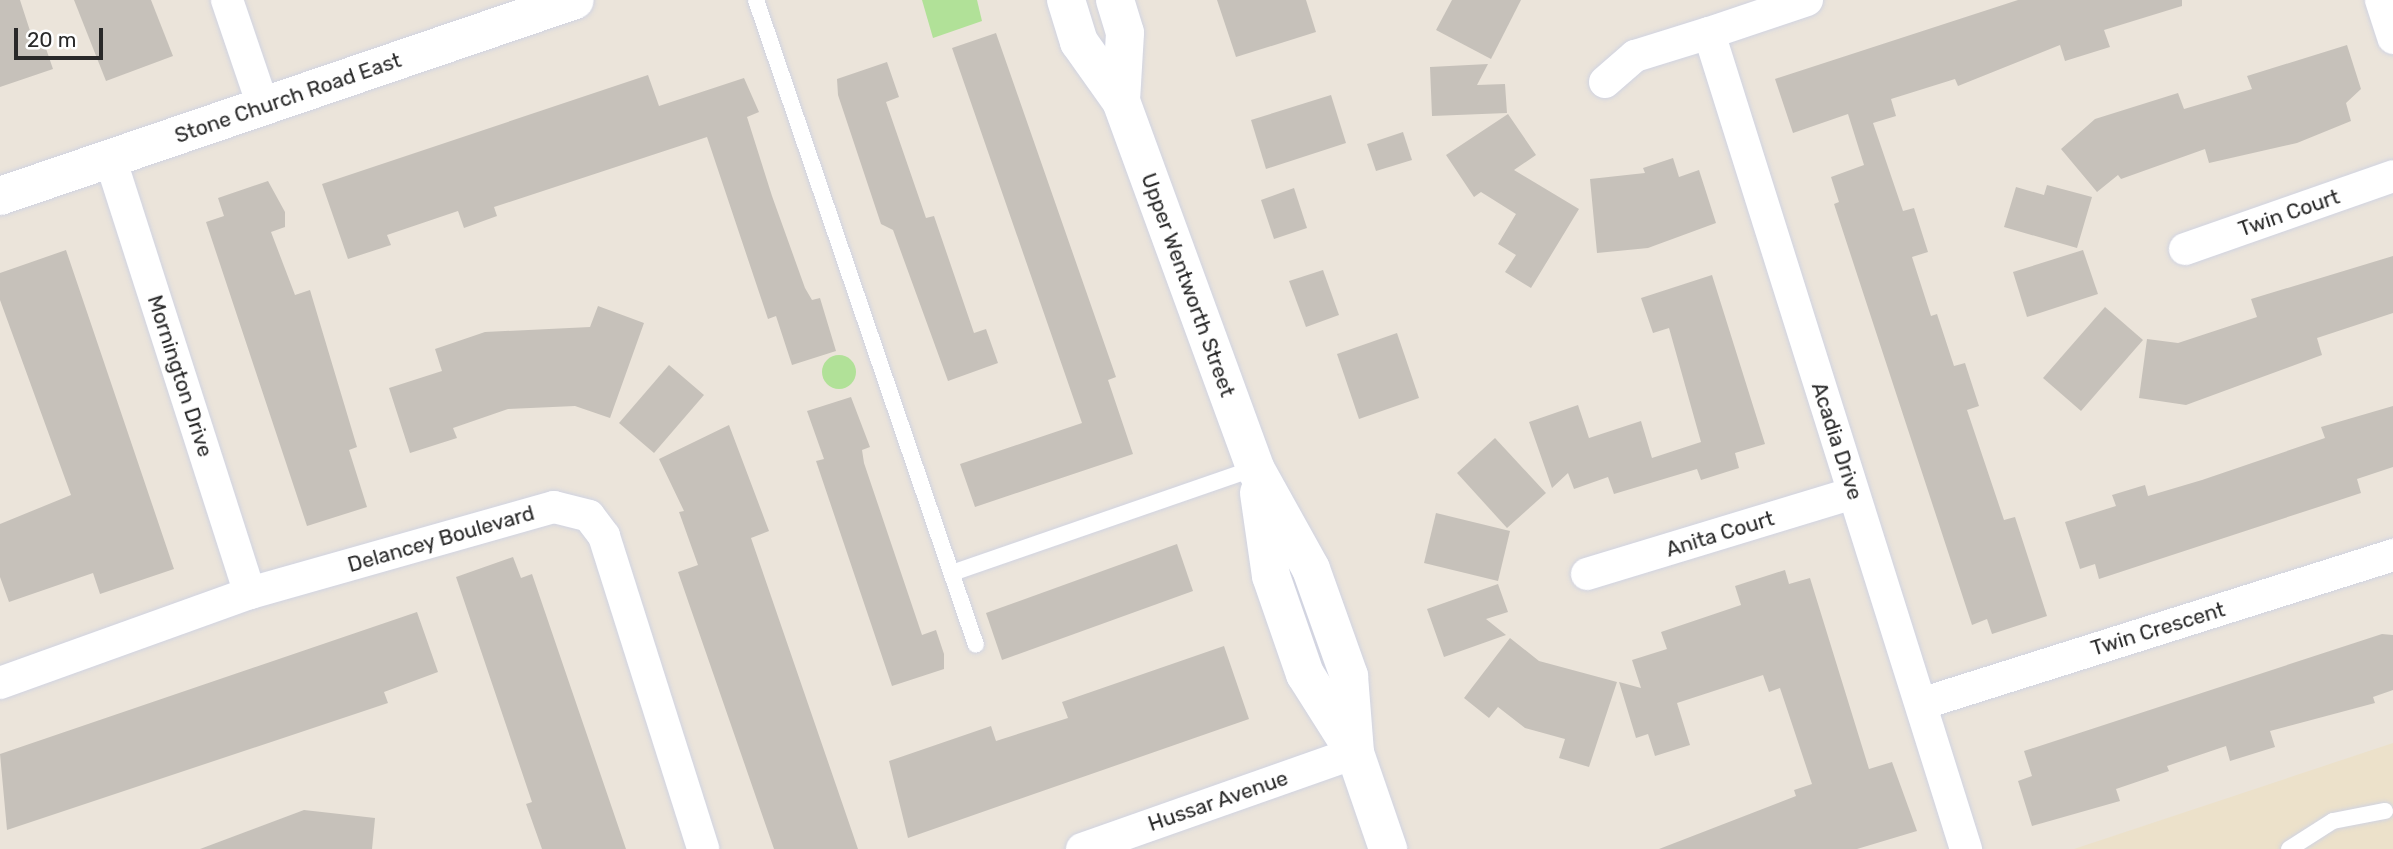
<!DOCTYPE html>
<html>
<head>
<meta charset="utf-8">
<style>
	body { margin:0 }
	#map { position:relative; width:2393px; height:849px; overflow:hidden; background:#ebe4da; font-family:Rubik,sans-serif }
	div>[style] { position:absolute }
	[style*='--x'] { left:calc(var(--x)*1px); top:calc(var(--y)*1px); width:calc(var(--w)*1px); rotate:calc(var(--a)*1deg) }
	.education>* { inset:0; background:#ece1ca }
	.green>* { inset:0; background:#b1e198 }
	.round { border-radius:50% }
	.building>* { inset:0; background:#c6c1ba }
	.roads { filter:drop-shadow(0 0 2px #d0d3e1) drop-shadow(0 0 2px #d0d3e1) }
	.lane>* { height:16px; margin:-8px; padding:0 8px; transform-origin:8px; border-radius:8px; background:#fff }
	.street>* { height:32px; margin:-16px; padding:0 16px; transform-origin:16px; border-radius:16px; background:#fff }
	.secondary>* { height:38px; margin:-19px; padding:0 19px; transform-origin:19px; border-radius:19px; background:#fff }
	span { translate:-50% -50%; white-space:nowrap; text-align:center; line-height:1.15; -webkit-text-stroke:5px #fff; paint-order:stroke }
	.street-label { font-size:21px; color:#292929 }
	.scale { position:absolute; left:14px; top:28px; width:89px; height:32px; box-sizing:border-box; border:4px solid #292929; border-top:0; padding-left:9px; font-size:21px; line-height:24px; white-space:nowrap; color:#292929; -webkit-text-stroke:5px #fff; paint-order:stroke }
</style>
</head>
<body>
<div id="map">
	<div class="education">
		<div style="clip-path:polygon(2393px 743px,2393px 849px,2074px 849px)"></div>
	</div>
	<div class="green">
		<div style="clip-path:polygon(922px 0,977px 0,982px 21px,933px 38px)"></div>
		<div class="round" style="left:822px;top:355px;width:34px;height:34px"></div>
	</div>
	<div class="building">
		<div style="clip-path:polygon(0 0,20px 0,32px 37px,41px 34px,53px 69px,0 87px)"></div>
		<div style="clip-path:polygon(74px 0,151px 0,173px 56px,106px 81px)"></div>
		<div style="clip-path:polygon(1217px 0,1306px 0,1316px 32px,1236px 57px)"></div>
		<div style="clip-path:polygon(1452px 0,1521px 0,1491px 59px,1436px 30px)"></div>
		<div style="clip-path:polygon(2018px 0,2182px 0,2182px 6px,2104px 30px,2110px 47px,2065px 61px,2060px 45px,1958px 86px,1955px 79px,1891px 99px,1896px 116px,1873px 123px,1903px 211px,1914px 208px,1928px 252px,1912px 257px,1931px 316px,1937px 314px,1954px 366px,1965px 363px,1979px 406px,1967px 410px,2004px 520px,2015px 517px,2047px 616px,1992px 634px,1987px 619px,1972px 625px,1834px 204px,1839px 202px,1831px 177px,1864px 165px,1848px 114px,1793px 133px,1775px 79px)"></div>
		<div style="clip-path:polygon(996px 33px,1116px 377px,1108px 380px,1133px 454px,975px 507px,960px 464px,1082px 423px,952px 48px)"></div>
		<div style="clip-path:polygon(2347px 45px,2361px 89px,2346px 103px,2351px 121px,2297px 143px,2209px 163px,2205px 149px,2121px 179px,2118px 175px,2097px 192px,2061px 149px,2095px 119px,2178px 93px,2184px 109px,2252px 89px,2247px 76px)"></div>
		<div style="clip-path:polygon(887px 62px,899px 97px,886px 102px,926px 218px,934px 216px,974px 333px,986px 329px,998px 363px,948px 381px,893px 230px,881px 224px,838px 95px,837px 79px)"></div>
		<div style="clip-path:polygon(1488px 64px,1477px 85px,1505px 84px,1507px 113px,1432px 116px,1430px 67px)"></div>
		<div style="clip-path:polygon(648px 75px,659px 106px,744px 78px,759px 112px,747px 117px,772px 196px,805px 288px,812px 300px,820px 298px,836px 351px,792px 365px,776px 316px,768px 319px,707px 137px,494px 207px,497px 216px,464px 228px,458px 211px,387px 235px,391px 245px,348px 259px,322px 184px)"></div>
		<div style="clip-path:polygon(1331px 95px,1346px 143px,1266px 169px,1251px 120px)"></div>
		<div style="clip-path:polygon(1508px 114px,1536px 155px,1514px 170px,1579px 209px,1531px 288px,1505px 272px,1516px 255px,1498px 244px,1516px 214px,1481px 192px,1474px 197px,1446px 155px)"></div>
		<div style="clip-path:polygon(1403px 132px,1412px 160px,1376px 171px,1367px 144px)"></div>
		<div style="clip-path:polygon(1673px 158px,1679px 177px,1699px 170px,1716px 223px,1648px 248px,1597px 253px,1590px 179px,1645px 173px,1643px 168px)"></div>
		<div style="clip-path:polygon(268px 181px,285px 212px,285px 227px,271px 232px,295px 295px,310px 290px,357px 447px,349px 450px,367px 507px,307px 526px,206px 222px,224px 216px,218px 198px)"></div>
		<div style="clip-path:polygon(2047px 185px,2092px 197px,2077px 248px,2004px 227px,2016px 187px,2044px 195px)"></div>
		<div style="clip-path:polygon(1294px 188px,1307px 228px,1274px 239px,1261px 200px)"></div>
		<div style="clip-path:polygon(66px 250px,174px 569px,100px 594px,93px 573px,9px 602px,0 577px,0 524px,71px 495px,0 300px,0 273px)"></div>
		<div style="clip-path:polygon(2083px 250px,2098px 294px,2027px 317px,2013px 272px)"></div>
		<div style="clip-path:polygon(2393px 256px,2393px 313px,2317px 338px,2322px 355px,2186px 405px,2139px 398px,2147px 339px,2178px 343px,2257px 317px,2251px 299px)"></div>
		<div style="clip-path:polygon(1323px 270px,1339px 315px,1306px 327px,1289px 281px)"></div>
		<div style="clip-path:polygon(1712px 275px,1765px 444px,1735px 453px,1739px 468px,1701px 480px,1697px 469px,1614px 494px,1608px 477px,1574px 489px,1568px 473px,1552px 488px,1529px 422px,1578px 405px,1589px 438px,1641px 421px,1652px 458px,1701px 442px,1669px 328px,1653px 333px,1641px 298px)"></div>
		<div style="clip-path:polygon(598px 306px,644px 323px,610px 418px,575px 406px,508px 409px,453px 428px,457px 438px,410px 453px,389px 388px,442px 371px,435px 349px,485px 332px,590px 327px)"></div>
		<div style="clip-path:polygon(2105px 307px,2143px 340px,2081px 411px,2043px 378px)"></div>
		<div style="clip-path:polygon(1397px 333px,1419px 398px,1359px 419px,1337px 354px)"></div>
		<div style="clip-path:polygon(669px 365px,704px 395px,654px 453px,619px 423px)"></div>
		<div style="clip-path:polygon(851px 397px,870px 447px,862px 450px,864px 463px,922px 635px,936px 630px,944px 654px,944px 669px,892px 686px,816px 461px,824px 459px,807px 411px)"></div>
		<div style="clip-path:polygon(2393px 406px,2393px 467px,2357px 479px,2361px 493px,2099px 579px,2095px 564px,2080px 569px,2065px 522px,2116px 506px,2112px 495px,2145px 485px,2148px 496px,2202px 480px,2325px 438px,2321px 427px)"></div>
		<div style="clip-path:polygon(729px 425px,769px 531px,751px 538px,858px 849px,774px 849px,678px 572px,698px 565px,679px 512px,684px 511px,659px 459px)"></div>
		<div style="clip-path:polygon(1495px 438px,1546px 493px,1507px 528px,1457px 473px)"></div>
		<div style="clip-path:polygon(1436px 513px,1510px 531px,1498px 581px,1424px 563px)"></div>
		<div style="clip-path:polygon(1177px 544px,1193px 591px,1002px 660px,986px 613px)"></div>
		<div style="clip-path:polygon(513px 557px,521px 578px,532px 574px,626px 849px,542px 849px,526px 804px,532px 802px,456px 577px)"></div>
		<div style="clip-path:polygon(1785px 570px,1789px 584px,1810px 578px,1869px 769px,1892px 762px,1917px 831px,1857px 849px,1659px 849px,1796px 796px,1794px 790px,1812px 784px,1780px 688px,1769px 692px,1763px 675px,1677px 703px,1690px 745px,1655px 756px,1648px 734px,1636px 738px,1619px 682px,1641px 688px,1632px 660px,1667px 649px,1661px 632px,1741px 605px,1735px 586px)"></div>
		<div style="clip-path:polygon(1498px 584px,1508px 612px,1486px 619px,1506px 635px,1444px 657px,1427px 609px)"></div>
		<div style="clip-path:polygon(417px 612px,438px 672px,384px 692px,388px 703px,7px 830px,0 754px)"></div>
		<div style="clip-path:polygon(2382px 634px,2393px 635px,2393px 690px,2373px 697px,2375px 703px,2270px 731px,2275px 747px,2230px 761px,2226px 746px,2167px 766px,2169px 771px,2116px 789px,2120px 801px,2032px 826px,2018px 781px,2032px 776px,2024px 751px)"></div>
		<div style="clip-path:polygon(1510px 638px,1539px 661px,1617px 682px,1589px 767px,1559px 758px,1565px 739px,1525px 728px,1498px 707px,1489px 718px,1464px 698px)"></div>
		<div style="clip-path:polygon(1224px 646px,1249px 719px,908px 838px,889px 761px,991px 726px,996px 741px,1068px 718px,1062px 702px)"></div>
		<div style="clip-path:polygon(304px 810px,375px 818px,372px 849px,200px 849px)"></div>
	</div>
	<div class="roads">
		<div class="lane">
			<div style="--x:756;--y:0;--w:681;--a:71.17"></div>
			<div style="--x:952;--y:573;--w:321;--a:-19.1"></div>
			<div style="--x:2289;--y:849;--w:52;--a:-32.5"></div>
			<div style="--x:2333;--y:821;--w:53;--a:-10.9"></div>
		</div>
		<div class="street">
			<div style="--x:227;--y:0;--w:112;--a:71.2"></div>
			<div style="--x:1807;--y:0;--w:103;--a:161.4"></div>
			<div style="--x:1709;--y:33;--w:856;--a:72.52"></div>
			<div style="--x:2381;--y:0;--w:40;--a:72"></div>
			<div style="--x:1605;--y:82;--w:40;--a:-41"></div>
			<div style="--x:1635;--y:56;--w:77;--a:-17.3"></div>
			<div style="--x:110;--y:158;--w:457;--a:72.2"></div>
			<div style="--x:2185;--y:249;--w:220;--a:-19.3"></div>
			<div style="--x:1587;--y:574;--w:278;--a:-16.9"></div>
			<div style="--x:0;--y:683;--w:266;--a:-19.8"></div>
			<div style="--x:250;--y:593;--w:316;--a:-15.8"></div>
			<div style="--x:554;--y:507;--w:36;--a:14"></div>
			<div style="--x:589;--y:516;--w:25;--a:53"></div>
			<div style="--x:604;--y:536;--w:328;--a:72.4"></div>
			<div style="--x:1924;--y:703;--w:492;--a:-17.5"></div>
			<div style="--x:1082;--y:849;--w:289;--a:-19.4"></div>
		</div>
		<div class="secondary">
			<div style="--x:1066;--y:0;--w:44;--a:72.8"></div>
			<div style="--x:1079;--y:42;--w:72;--a:54.6"></div>
			<div style="--x:1121;--y:101;--w:391;--a:69.9"></div>
			<div style="--x:1255;--y:468;--w:115;--a:61"></div>
			<div style="--x:1311;--y:569;--w:114;--a:70.4"></div>
			<div style="--x:1349;--y:676;--w:77;--a:85.5"></div>
			<div style="--x:1115;--y:0;--w:34;--a:73"></div>
			<div style="--x:1125;--y:33;--w:68;--a:93.4"></div>
			<div style="--x:0;--y:196;--w:607;--a:-18.82"></div>
			<div style="--x:1259;--y:493;--w:84;--a:81.8"></div>
			<div style="--x:1271;--y:576;--w:104;--a:70.9"></div>
			<div style="--x:1305;--y:674;--w:93;--a:57.7"></div>
			<div style="--x:1355;--y:753;--w:102;--a:71"></div>
		</div>
	</div>
	<div class="street-label">
		<span style="left:288px;top:98px;rotate:-19deg">Stone Church Road East</span>
		<span style="left:2289px;top:213px;rotate:-19deg">Twin Court</span>
		<span style="left:1188px;top:285px;rotate:70deg">Upper Wentworth Street</span>
		<span style="left:180px;top:376px;rotate:72deg">Mornington Drive</span>
		<span style="left:1837px;top:441px;rotate:72deg">Acadia Drive</span>
		<span style="left:1720px;top:534px;rotate:-17deg">Anita Court</span>
		<span style="left:441px;top:539px;rotate:-16deg">Delancey Boulevard</span>
		<span style="left:2158px;top:629px;rotate:-17deg">Twin Crescent</span>
		<span style="left:1218px;top:801px;rotate:-19deg">Hussar Avenue</span>
	</div>
	<div class="scale">20 m</div>
</div>
</body>
</html>
